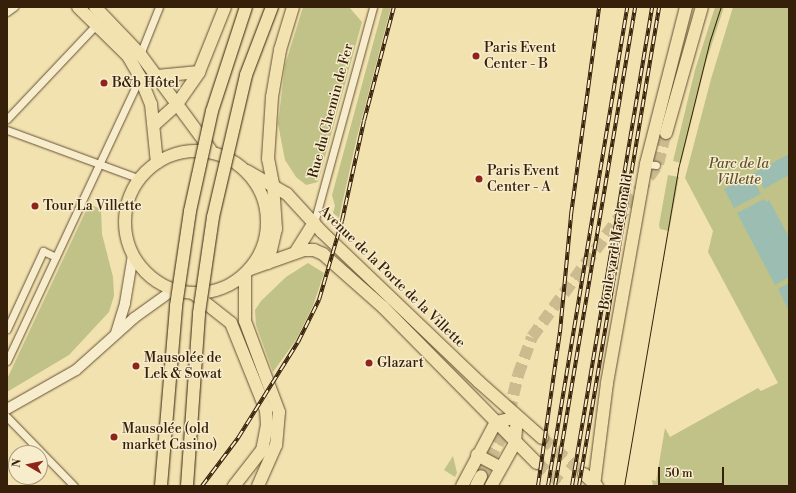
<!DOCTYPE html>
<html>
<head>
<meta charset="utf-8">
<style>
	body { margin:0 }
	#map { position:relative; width:796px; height:493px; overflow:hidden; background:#f2e2b0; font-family:"Libre Bodoni",serif }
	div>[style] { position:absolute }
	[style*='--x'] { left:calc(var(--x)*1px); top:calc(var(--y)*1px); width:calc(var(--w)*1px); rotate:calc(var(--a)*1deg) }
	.green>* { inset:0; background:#c0c287 }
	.water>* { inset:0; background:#9cbdb2 }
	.primary-tunnel>* { height:12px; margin-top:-6px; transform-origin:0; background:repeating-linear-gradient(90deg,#ccbb8f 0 12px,transparent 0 18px) }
	.roads { filter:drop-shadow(0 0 1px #655034) drop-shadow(0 0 1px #655034) }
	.minor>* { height:7px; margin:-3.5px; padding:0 3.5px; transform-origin:3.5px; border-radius:3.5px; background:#f7eccc }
	.secondary>* { height:10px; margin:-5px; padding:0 5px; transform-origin:5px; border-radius:5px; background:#f7eccc }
	.primary>* { height:12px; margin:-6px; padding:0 6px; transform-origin:6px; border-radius:6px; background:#f2e2b0 }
	.primary>.ring { margin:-6px; padding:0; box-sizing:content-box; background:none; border:12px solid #f2e2b0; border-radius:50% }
	.trunk>* { height:12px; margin:-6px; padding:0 6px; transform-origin:6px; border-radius:6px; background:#f2e2b0 }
	.tram>* { height:1px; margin:-0.5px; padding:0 0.5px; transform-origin:0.5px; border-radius:0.5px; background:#36200a }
	.rail>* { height:4px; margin-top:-2px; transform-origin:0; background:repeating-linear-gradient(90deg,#f7eccc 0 8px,#36200a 0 16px); box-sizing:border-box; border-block:1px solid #36200a }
	.bridges { filter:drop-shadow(0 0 1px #36200a) drop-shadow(0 0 1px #36200a) }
	.trunk-bridge>* { height:12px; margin:-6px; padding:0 6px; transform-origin:6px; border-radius:6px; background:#f2e2b0 }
	.dots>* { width:11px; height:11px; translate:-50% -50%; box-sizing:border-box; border:2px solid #f7eccc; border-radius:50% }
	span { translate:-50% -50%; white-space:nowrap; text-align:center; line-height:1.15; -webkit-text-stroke:3px #f7eccc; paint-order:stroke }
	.poi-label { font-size:14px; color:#36200a }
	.left { translate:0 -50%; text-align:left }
	.street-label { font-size:14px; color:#36200a }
	.park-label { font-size:14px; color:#5f5130; font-style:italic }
	.frame { position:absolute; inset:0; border:8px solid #36200a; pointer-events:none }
	.north { position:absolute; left:8px; top:445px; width:40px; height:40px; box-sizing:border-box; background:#f7eccc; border:1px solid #aa9a7e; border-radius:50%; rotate:279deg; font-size:11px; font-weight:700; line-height:16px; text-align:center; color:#36200a }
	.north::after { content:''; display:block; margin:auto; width:14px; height:18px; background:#8f2418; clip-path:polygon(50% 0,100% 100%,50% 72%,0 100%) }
	.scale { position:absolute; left:658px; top:467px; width:66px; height:18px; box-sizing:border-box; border:2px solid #36200a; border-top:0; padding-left:5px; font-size:12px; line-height:14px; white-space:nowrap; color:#36200a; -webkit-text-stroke:3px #f7eccc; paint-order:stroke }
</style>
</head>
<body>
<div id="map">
	<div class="green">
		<div style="clip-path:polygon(303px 7px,349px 7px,362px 22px,318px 182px,306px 185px,296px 177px,285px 160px,278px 124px,285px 65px)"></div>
		<div style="clip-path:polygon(383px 7px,391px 7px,357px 137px,339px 218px,333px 213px,335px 206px,332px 195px)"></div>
		<div style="clip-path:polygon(715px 7px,724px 7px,706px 62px,681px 163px,673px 161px,695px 70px)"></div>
		<div style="clip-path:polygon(733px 7px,789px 7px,789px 486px,653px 486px,652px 480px,656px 481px,665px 428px,670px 437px,758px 388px,761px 391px,778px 383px,708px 252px,713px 231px,685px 178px,711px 79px)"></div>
		<div style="clip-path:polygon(668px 175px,679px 177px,669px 231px,660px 229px,659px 225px)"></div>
		<div style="clip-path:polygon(89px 204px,101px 209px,102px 234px,113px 277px,114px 296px,109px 312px,69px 355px,7px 392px,7px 379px)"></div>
		<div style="clip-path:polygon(308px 263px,324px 273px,313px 306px,296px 340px,273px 372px,256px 325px,255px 310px,261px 301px,286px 277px)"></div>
		<div style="clip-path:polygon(453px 456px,457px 473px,455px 477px,444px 470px)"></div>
	</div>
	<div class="water">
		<div style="clip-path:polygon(789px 154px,789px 175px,764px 189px,761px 183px,756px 184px,761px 194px,734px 208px,724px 189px)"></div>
		<div style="clip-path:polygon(764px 199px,766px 202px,769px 200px,789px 237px,789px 277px,775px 285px,737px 213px)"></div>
		<div style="clip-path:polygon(789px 283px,789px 311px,778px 289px)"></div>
	</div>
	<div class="primary-tunnel">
		<div style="--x:542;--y:438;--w:55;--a:40.6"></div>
		<div style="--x:537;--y:463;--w:35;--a:40"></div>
		<div style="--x:481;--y:476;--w:52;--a:-62.4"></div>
		<div style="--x:505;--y:430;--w:57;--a:-76.7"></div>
		<div style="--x:518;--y:375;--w:40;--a:-69.8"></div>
		<div style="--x:532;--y:337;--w:214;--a:-53.9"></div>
		<div style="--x:658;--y:164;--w:32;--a:-76"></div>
	</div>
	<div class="roads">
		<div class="minor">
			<div style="--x:7;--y:12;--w:9;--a:-36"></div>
			<div style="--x:139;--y:57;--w:54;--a:-68.2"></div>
			<div style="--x:7;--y:119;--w:129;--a:-46.6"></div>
			<div style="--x:7;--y:130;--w:142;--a:20.2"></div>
			<div style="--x:646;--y:164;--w:10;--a:6"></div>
			<div style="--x:314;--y:223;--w:224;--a:-74.7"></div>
			<div style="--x:7;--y:329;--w:86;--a:-65.2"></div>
			<div style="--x:43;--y:251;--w:14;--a:25"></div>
			<div style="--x:7;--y:361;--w:314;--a:-64.9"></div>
			<div style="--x:7;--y:417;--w:96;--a:45.8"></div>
		</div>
		<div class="secondary">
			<div style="--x:116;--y:333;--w:31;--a:-73"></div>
			<div style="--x:125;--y:303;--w:49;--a:-80.5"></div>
			<div style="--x:7;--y:409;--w:79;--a:-29.5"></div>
			<div style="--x:76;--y:370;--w:78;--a:-41.9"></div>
			<div style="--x:134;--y:318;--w:48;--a:-35.7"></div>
		</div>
		<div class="primary">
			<div style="--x:78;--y:7;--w:70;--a:44.4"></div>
			<div style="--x:128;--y:56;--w:24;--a:60"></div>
			<div style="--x:140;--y:77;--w:29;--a:68"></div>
			<div style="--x:151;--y:104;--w:59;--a:84.2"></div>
			<div style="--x:95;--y:7;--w:65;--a:46.2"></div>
			<div style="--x:140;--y:54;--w:118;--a:53.6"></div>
			<div style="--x:157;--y:76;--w:42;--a:-5.4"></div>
			<div style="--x:154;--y:125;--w:31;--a:-42"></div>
			<div style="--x:177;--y:104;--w:39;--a:-55"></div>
			<div style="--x:666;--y:133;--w:131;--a:-74.1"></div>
			<div class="ring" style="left:125px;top:151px;width:130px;height:130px"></div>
			<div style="--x:247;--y:171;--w:46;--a:29.9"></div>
			<div style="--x:287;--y:194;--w:52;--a:47.4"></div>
			<div style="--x:322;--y:232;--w:217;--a:43.7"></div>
			<div style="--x:479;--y:382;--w:84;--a:41.6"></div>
			<div style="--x:295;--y:253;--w:36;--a:-58"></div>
			<div style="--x:268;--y:263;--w:35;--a:-77"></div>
			<div style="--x:276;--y:229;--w:45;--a:-93.8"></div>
			<div style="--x:250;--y:269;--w:57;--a:-19.4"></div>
			<div style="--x:304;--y:250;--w:10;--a:0"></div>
			<div style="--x:314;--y:250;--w:10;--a:24"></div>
			<div style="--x:323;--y:254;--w:80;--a:41.5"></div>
			<div style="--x:383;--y:307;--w:219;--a:45.4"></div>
			<div style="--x:477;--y:455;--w:26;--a:28"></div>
			<div style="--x:584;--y:474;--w:18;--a:43"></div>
			<div style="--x:462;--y:486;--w:72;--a:-62"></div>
			<div style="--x:496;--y:422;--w:22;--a:-13"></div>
			<div style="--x:476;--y:486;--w:11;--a:-63"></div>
			<div style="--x:491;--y:486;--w:49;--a:-60.8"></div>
			<div style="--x:515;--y:443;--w:26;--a:-86"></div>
			<div style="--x:594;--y:486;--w:104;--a:-82.8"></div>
			<div style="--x:607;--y:383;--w:222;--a:-79.9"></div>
			<div style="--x:646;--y:164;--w:162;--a:-75.7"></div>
		</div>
		<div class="trunk">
			<div style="--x:199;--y:72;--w:70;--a:-68.2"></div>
			<div style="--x:273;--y:184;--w:25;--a:-101"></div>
			<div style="--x:268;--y:159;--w:62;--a:-86.3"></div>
			<div style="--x:272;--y:97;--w:48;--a:-80.3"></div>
			<div style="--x:280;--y:50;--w:45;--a:-73.2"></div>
			<div style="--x:245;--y:274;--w:47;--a:90"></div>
			<div style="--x:245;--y:321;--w:97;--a:69.5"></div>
			<div style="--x:279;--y:412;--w:33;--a:95"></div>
			<div style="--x:276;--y:445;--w:45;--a:113.7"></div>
			<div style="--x:193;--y:293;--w:48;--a:38.3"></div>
			<div style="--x:231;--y:323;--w:94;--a:68.1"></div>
			<div style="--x:266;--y:410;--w:15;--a:86"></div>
			<div style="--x:267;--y:425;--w:25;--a:101"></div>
			<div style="--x:262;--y:450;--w:46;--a:127.9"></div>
		</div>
	</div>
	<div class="tram">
		<div style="--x:624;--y:486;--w:322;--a:-80.3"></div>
		<div style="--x:678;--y:169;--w:133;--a:-76.1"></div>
		<div style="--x:710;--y:40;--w:35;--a:-72"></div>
	</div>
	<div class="rail">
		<div style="--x:202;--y:486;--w:60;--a:-53.1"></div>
		<div style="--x:238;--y:438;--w:113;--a:-58"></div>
		<div style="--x:298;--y:342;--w:47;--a:-63.4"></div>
		<div style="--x:319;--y:300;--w:82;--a:-73.8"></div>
		<div style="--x:342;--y:221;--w:102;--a:-77.6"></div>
		<div style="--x:364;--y:121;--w:118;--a:-75.3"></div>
		<div style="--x:538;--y:486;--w:156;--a:-81.9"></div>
		<div style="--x:560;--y:332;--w:118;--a:-84.6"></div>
		<div style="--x:571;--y:215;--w:210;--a:-82.3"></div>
		<div style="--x:548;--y:486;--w:485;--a:-80.6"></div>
		<div style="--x:555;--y:486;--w:486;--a:-80.5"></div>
		<div style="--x:572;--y:486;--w:486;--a:-80.5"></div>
		<div style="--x:579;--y:486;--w:486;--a:-80.5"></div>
	</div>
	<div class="bridges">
		<div class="trunk-bridge">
			<div style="--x:161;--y:486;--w:181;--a:-85.2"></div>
			<div style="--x:176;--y:306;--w:96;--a:-81.6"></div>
			<div style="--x:190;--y:211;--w:102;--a:-77.6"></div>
			<div style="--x:212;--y:111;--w:109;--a:-71.9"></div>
			<div style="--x:187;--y:486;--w:173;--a:-86"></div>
			<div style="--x:199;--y:313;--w:97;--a:-81.7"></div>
			<div style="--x:213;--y:217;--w:146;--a:-76.9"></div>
			<div style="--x:246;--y:75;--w:73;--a:-69.1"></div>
		</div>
	</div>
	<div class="dots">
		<div style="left:476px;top:56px;background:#8f2418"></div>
		<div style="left:104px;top:83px;background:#8f2418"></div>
		<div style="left:479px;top:179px;background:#8f2418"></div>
		<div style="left:35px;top:206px;background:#8f2418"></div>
		<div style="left:369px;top:363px;background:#8f2418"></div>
		<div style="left:136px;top:366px;background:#8f2418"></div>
		<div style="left:114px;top:437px;background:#8f2418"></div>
	</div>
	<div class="poi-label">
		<span class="left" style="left:484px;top:56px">Paris Event<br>Center - B</span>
		<span class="left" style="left:112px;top:83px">B&amp;b Hôtel</span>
		<span class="left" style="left:487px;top:179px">Paris Event<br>Center - A</span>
		<span class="left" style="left:43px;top:206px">Tour La Villette</span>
		<span class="left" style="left:144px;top:366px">Mausolée de<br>Lek &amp; Sowat</span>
		<span class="left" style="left:377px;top:363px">Glazart</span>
		<span class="left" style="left:122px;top:437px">Mausolée (old<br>market Casino)</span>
	</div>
	<div class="street-label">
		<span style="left:331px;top:111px;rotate:-75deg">Rue du Chemin de Fer</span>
		<span style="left:616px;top:242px;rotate:-80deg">Boulevard Macdonald</span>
		<span style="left:392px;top:277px;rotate:44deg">Avenue de la Porte de la Villette</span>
	</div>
	<div class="park-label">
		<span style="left:739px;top:172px">Parc de la<br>Villette</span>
	</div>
	<div class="frame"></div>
	<div class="north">N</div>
	<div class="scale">50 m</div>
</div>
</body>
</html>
